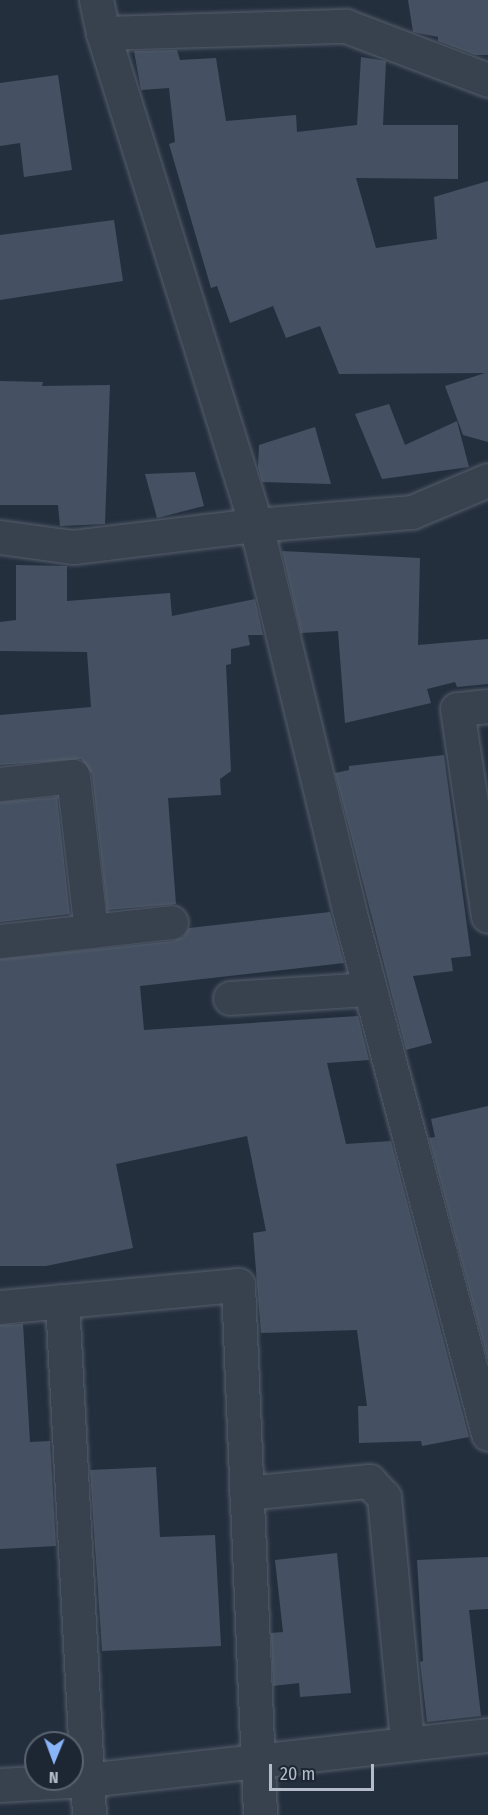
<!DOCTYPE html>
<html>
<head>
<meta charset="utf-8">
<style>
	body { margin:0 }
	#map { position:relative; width:488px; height:1815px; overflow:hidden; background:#242f3e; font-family:"Fira Sans Condensed",sans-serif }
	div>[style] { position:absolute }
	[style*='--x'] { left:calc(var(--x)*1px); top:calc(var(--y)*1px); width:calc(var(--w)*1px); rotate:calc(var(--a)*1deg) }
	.building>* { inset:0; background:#455162 }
	.roads { filter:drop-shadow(0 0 2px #565f6c) drop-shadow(0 0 2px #565f6c) }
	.minor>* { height:33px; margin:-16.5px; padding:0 16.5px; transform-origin:16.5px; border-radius:16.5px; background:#38414e }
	span { translate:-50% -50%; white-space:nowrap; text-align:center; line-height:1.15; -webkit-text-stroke:4.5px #1d2633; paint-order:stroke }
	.north { position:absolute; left:24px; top:1731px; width:60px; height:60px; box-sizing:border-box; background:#1d2633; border:2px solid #59626f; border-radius:50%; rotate:181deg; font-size:16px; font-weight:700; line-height:24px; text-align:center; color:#b4bcc9 }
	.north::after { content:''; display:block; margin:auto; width:21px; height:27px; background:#8ab4f8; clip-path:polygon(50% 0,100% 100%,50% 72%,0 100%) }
	.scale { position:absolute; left:269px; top:1764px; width:105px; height:27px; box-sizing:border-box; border:3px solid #b4bcc9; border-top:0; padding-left:8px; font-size:18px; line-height:21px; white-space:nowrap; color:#b4bcc9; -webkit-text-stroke:4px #1d2633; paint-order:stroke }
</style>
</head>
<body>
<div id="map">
	<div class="building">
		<div style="clip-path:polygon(408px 0,488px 0,488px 55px,475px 55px,438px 41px,438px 37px,413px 32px)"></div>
		<div style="clip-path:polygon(177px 50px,180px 60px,216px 58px,226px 121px,296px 115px,297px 132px,357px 125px,361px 57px,386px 61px,383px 125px,458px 125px,458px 179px,356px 178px,376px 248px,437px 239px,434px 197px,488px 181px,488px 442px,463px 435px,445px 386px,485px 373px,339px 374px,320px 326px,286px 338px,273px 306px,230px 323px,217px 286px,211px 288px,169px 144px,175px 142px,169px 88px,141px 90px,134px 51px)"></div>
		<div style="clip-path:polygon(58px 75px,72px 170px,24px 177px,20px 143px,0 146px,0 83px)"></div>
		<div style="clip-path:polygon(114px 220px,123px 281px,0 300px,0 235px)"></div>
		<div style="clip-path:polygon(0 381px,43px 382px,42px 386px,110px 385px,105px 524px,60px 526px,58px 505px,0 505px)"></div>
		<div style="clip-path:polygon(389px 404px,405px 445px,457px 421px,469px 467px,382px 479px,355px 414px)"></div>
		<div style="clip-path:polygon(315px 427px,331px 484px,262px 482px,258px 467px,259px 445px)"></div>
		<div style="clip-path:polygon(195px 472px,204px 506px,157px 518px,145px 474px)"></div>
		<div style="clip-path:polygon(282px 551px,420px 558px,418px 645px,488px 639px,488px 684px,457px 687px,455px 682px,427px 689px,431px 703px,345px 723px,338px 631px,301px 633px)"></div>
		<div style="clip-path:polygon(16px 565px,67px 566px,67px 601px,170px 593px,172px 616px,255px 599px,263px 635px,248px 635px,250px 645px,231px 649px,231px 664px,226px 665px,231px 771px,220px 779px,221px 795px,168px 798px,176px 904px,107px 910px,92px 774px,81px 759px,0 765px,0 715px,91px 707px,87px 652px,0 651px,0 622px,16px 620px)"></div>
		<div style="clip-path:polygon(444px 755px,471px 956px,451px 958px,453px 971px,413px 976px,432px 1043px,406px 1050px,335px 773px,349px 770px,349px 766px)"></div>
		<div style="clip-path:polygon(57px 797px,70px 914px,0 922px,0 802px)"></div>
		<div style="clip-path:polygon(330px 912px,344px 963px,140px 986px,144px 1030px,358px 1016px,369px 1060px,327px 1063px,346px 1144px,391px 1141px,469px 1437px,422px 1446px,421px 1441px,359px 1443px,358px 1406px,367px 1406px,357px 1330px,261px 1333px,253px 1233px,266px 1231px,247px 1136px,116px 1164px,133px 1248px,46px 1266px,0 1266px,0 959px,173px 941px,183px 937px,189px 928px)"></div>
		<div style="clip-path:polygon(488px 1106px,488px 1361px,429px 1138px,435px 1137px,431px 1119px)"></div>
		<div style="clip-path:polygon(23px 1324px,30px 1442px,50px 1441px,56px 1546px,0 1549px,0 1325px)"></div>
		<div style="clip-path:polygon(156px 1467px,160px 1537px,215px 1535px,221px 1646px,102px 1651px,90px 1470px)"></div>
		<div style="clip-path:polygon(337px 1553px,351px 1693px,300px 1697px,299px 1683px,273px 1686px,271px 1633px,283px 1632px,275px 1560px)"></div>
		<div style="clip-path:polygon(488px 1557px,488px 1609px,469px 1610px,481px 1716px,427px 1722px,420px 1662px,423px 1661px,417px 1560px)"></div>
	</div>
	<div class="roads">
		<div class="minor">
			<div style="--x:96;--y:0;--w:34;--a:78"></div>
			<div style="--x:103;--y:33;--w:515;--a:72.73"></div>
			<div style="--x:256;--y:525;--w:396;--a:76.4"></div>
			<div style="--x:349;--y:910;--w:542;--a:75.14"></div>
			<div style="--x:103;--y:33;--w:243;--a:-1.7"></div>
			<div style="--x:346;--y:26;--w:152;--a:20.8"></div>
			<div style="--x:0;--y:537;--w:74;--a:7.8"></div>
			<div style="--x:73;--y:547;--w:184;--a:-6.9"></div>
			<div style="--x:256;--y:525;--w:157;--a:-4.8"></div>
			<div style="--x:412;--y:512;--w:82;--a:-22.8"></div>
			<div style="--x:488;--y:706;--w:31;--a:174"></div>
			<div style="--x:457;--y:709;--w:209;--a:81.5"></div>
			<div style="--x:0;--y:784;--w:73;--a:-6.3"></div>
			<div style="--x:73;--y:776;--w:156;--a:83.4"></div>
			<div style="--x:0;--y:941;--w:172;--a:-6.3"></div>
			<div style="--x:230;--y:998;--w:140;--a:-3.7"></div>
			<div style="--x:62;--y:1301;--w:515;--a:86.99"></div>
			<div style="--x:0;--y:1307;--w:239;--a:-5.3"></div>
			<div style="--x:238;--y:1285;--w:530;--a:87.62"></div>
			<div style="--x:246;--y:1493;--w:124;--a:-5.6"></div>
			<div style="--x:369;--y:1481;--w:22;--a:47"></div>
			<div style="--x:384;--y:1497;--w:246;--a:84.6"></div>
			<div style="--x:0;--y:1785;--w:87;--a:-3.3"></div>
			<div style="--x:87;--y:1780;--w:404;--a:-6.4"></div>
		</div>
	</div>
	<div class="north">N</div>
	<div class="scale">20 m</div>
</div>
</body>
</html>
